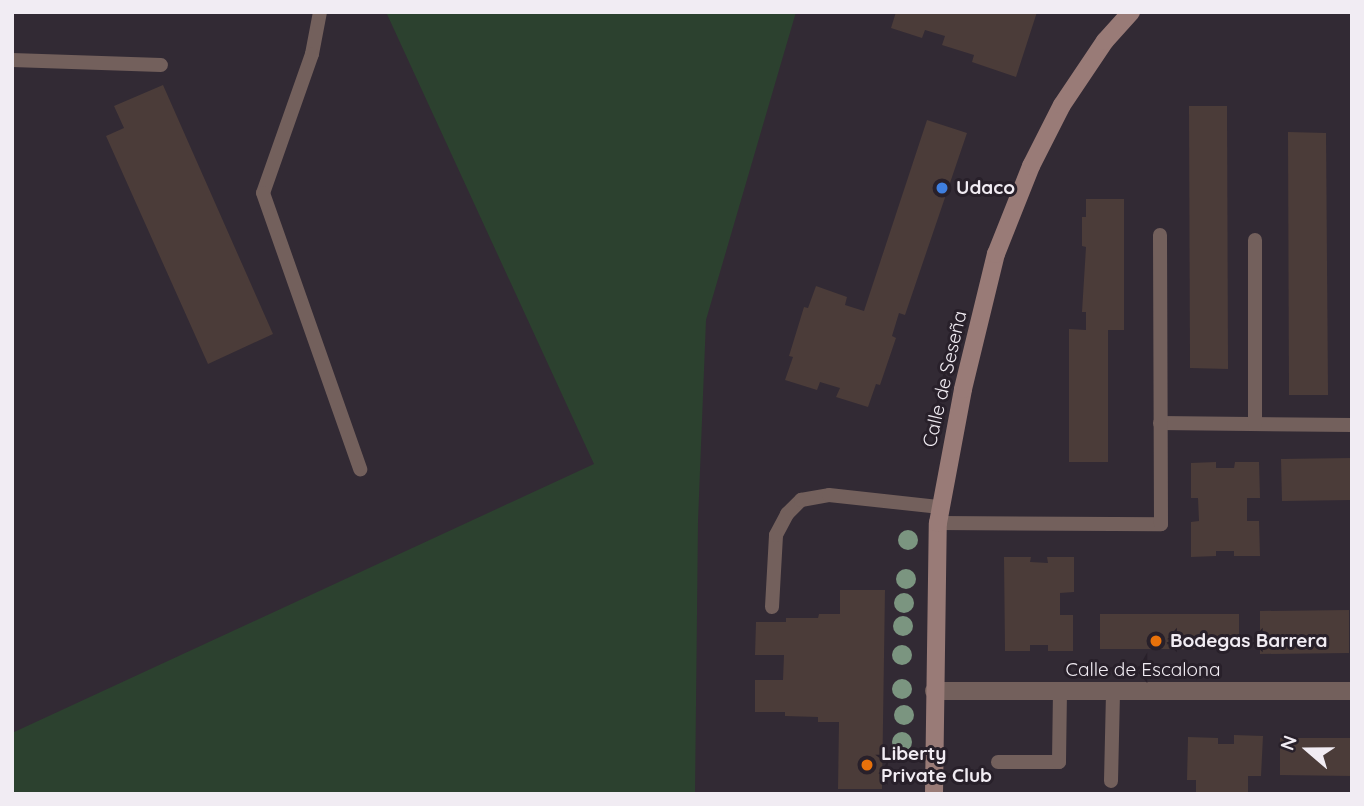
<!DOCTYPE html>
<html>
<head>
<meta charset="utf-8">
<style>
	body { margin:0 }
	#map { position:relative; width:1364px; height:806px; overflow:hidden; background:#322a34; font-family:Quicksand,sans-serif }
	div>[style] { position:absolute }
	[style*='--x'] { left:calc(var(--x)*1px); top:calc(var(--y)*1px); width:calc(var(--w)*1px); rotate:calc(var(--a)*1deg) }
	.green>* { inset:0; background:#2c412f }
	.building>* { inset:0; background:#4b3c39 }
	.lane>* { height:14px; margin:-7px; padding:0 7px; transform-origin:7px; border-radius:7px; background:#73605c }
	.street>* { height:18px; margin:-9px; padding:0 9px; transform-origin:9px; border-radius:9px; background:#73605c }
	.secondary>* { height:18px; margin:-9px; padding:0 9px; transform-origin:9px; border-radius:9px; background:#997b77 }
	.trees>* { width:20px; height:20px; margin:-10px; border-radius:50%; background:#7b9580 }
	.dots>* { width:19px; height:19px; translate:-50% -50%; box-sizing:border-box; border:4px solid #28202a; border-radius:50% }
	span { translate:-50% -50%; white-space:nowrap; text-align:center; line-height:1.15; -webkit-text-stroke:6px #28202a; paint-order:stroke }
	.poi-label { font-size:19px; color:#f1ecf3; font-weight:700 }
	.left { translate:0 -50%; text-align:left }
	.street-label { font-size:19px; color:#f1ecf3 }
	.frame { position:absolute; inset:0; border:14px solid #f1ecf3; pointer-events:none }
	.north { position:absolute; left:1273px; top:715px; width:70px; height:70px; -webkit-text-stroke:5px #28202a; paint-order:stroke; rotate:290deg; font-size:19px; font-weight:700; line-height:28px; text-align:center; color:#f1ecf3 }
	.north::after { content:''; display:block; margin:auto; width:24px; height:32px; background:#f1ecf3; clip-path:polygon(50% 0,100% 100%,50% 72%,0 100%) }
</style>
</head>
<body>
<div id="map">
	<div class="green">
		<div style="clip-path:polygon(386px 12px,796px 12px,706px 320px,698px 521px,695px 794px,12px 794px,12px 733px,594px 464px)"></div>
	</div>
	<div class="building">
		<div style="clip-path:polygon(896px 12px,1037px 12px,1016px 77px,972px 62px,974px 55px,942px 45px,945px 36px,925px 30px,922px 38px,891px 28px)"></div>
		<div style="clip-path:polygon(163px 85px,273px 334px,208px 364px,106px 136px,124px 128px,114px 106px)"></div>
		<div style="clip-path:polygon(1189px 106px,1227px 106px,1228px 369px,1190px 368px)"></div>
		<div style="clip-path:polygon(927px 120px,967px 133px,905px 315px,899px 313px,892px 336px,896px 338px,880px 385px,876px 384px,868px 407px,836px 397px,840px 388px,820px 382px,817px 390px,785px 380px,793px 357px,789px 356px,804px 307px,808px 308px,816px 286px,847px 297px,845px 305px,864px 311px)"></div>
		<div style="clip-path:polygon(1288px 132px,1326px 133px,1328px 395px,1289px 395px)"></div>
		<div style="clip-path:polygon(1086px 199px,1124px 199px,1124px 330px,1108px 330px,1108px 462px,1069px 462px,1069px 329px,1086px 330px,1086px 312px,1082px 312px,1086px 247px,1082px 246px,1082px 217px,1086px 217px)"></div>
		<div style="clip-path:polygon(1352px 458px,1352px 500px,1282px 501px,1281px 459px)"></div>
		<div style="clip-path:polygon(1216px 462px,1216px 468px,1234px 468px,1235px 462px,1259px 462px,1260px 498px,1247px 498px,1247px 521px,1259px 521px,1260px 556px,1234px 556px,1234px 551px,1216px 551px,1216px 556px,1191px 557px,1191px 522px,1199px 521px,1198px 498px,1191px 498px,1191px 463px)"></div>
		<div style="clip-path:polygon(1004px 557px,1031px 557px,1030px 562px,1048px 563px,1047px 557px,1074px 557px,1074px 592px,1060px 593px,1060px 615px,1073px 615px,1073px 651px,1048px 651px,1048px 645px,1030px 645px,1030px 651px,1005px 651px)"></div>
		<div style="clip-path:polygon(840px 590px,885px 590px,882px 789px,838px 789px,839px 722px,818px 722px,818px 717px,785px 716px,785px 712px,755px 712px,755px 680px,783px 680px,784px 655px,755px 655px,756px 622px,786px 622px,786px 618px,818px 618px,819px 614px,840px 614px)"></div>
		<div style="clip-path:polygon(1349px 610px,1349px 653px,1260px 654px,1260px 611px)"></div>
		<div style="clip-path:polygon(1100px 614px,1239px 614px,1239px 649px,1100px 649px)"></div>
		<div style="clip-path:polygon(1234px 735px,1263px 736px,1261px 776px,1248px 776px,1248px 794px,1196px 794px,1196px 780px,1187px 780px,1188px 737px,1218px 738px,1218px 744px,1234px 744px)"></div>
		<div style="clip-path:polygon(1280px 738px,1352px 738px,1352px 776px,1280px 775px)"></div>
	</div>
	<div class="lane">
		<div style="--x:320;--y:12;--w:43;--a:100.8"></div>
		<div style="--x:312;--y:54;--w:147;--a:109.4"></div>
		<div style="--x:263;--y:193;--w:293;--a:70.6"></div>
		<div style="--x:12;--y:60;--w:149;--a:1.9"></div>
		<div style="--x:1160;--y:423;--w:192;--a:0.6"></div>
		<div style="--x:1255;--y:424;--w:184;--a:-90"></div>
		<div style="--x:938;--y:523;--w:223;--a:0.3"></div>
		<div style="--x:1161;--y:524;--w:289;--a:-90.2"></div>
		<div style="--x:772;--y:607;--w:72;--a:-86.8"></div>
		<div style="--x:776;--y:535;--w:24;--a:-62"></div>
		<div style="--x:787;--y:514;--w:20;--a:-45"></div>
		<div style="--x:801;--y:500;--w:28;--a:-10"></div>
		<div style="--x:829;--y:495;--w:112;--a:6.2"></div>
		<div style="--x:998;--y:762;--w:61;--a:0"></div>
		<div style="--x:1059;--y:762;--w:71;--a:-89.2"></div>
		<div style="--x:1111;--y:781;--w:90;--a:-88.7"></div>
	</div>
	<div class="street">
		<div style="--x:934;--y:691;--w:418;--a:0"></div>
	</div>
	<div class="secondary">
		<div style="--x:934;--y:794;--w:271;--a:-89.2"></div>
		<div style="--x:938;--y:523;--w:136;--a:-79.4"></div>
		<div style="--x:963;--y:389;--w:139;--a:-76.3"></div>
		<div style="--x:996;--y:254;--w:95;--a:-68.3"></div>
		<div style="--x:1031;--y:166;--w:68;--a:-63.1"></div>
		<div style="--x:1062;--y:105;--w:77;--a:-56.1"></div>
		<div style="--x:1105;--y:41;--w:39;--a:-48"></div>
	</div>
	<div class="trees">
		<div style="left:908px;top:540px"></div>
		<div style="left:906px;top:579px"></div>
		<div style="left:904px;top:603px"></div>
		<div style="left:903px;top:626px"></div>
		<div style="left:902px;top:655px"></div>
		<div style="left:902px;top:689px"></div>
		<div style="left:904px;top:715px"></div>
		<div style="left:902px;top:742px"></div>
	</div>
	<div class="dots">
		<div style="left:942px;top:188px;background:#3f7fe0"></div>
		<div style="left:1156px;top:641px;background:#e8710a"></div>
		<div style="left:867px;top:765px;background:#e8710a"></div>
	</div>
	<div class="poi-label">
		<span class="left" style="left:956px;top:188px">Udaco</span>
		<span class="left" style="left:1170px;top:641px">Bodegas Barrera</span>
		<span class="left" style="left:881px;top:765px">Liberty<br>Private Club</span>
	</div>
	<div class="street-label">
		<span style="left:945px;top:379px;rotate:-77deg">Calle de Seseña</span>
		<span style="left:1143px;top:670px">Calle de Escalona</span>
	</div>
	<div class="frame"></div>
	<div class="north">N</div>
</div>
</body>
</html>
